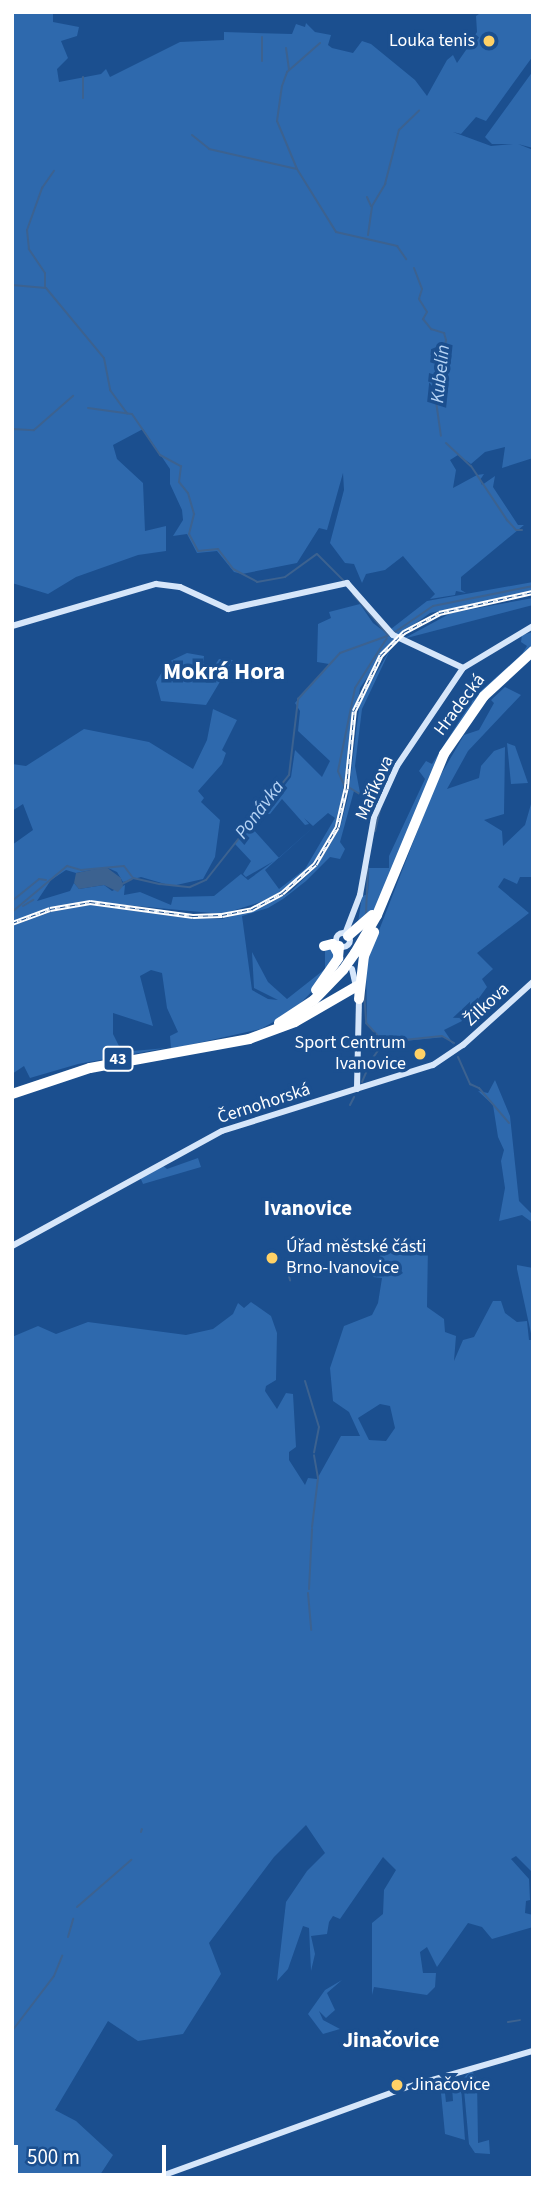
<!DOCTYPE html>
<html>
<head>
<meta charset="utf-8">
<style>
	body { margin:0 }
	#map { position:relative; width:545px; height:2190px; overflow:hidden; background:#1b4f8f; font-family:"Source Sans 3",sans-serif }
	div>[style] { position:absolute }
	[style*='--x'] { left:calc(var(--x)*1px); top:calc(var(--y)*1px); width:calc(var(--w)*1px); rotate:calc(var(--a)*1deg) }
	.green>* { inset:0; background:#2e69ad }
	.water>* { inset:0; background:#3c6290 }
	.stream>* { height:2px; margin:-1px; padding:0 1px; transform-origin:1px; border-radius:1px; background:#3c6290 }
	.secondary>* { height:6px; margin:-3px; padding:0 3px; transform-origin:3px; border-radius:3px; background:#d6e6fa }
	.secondary>.ring { margin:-3px; padding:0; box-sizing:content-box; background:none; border:6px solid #d6e6fa; border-radius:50% }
	.highway>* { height:10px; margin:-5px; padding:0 5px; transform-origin:5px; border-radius:5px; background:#fff }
	.rail>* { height:4.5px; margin-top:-2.25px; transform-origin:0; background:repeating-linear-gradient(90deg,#1b4f8f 0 5px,#fff 0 10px); box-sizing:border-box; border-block:2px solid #fff }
	.highway-bridge>* { height:10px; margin:-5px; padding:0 5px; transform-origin:5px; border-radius:5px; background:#fff }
	.dots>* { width:19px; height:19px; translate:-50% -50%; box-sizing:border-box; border:4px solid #1b4f8f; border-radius:50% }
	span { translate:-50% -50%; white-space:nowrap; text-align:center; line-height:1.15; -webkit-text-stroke:7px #1b4f8f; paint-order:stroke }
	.shield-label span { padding:2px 5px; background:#1b4f8f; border:2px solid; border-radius:5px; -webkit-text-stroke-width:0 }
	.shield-label { font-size:16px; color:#fff; font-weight:700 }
	.poi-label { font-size:18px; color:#fff }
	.right { translate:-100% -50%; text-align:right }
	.left { translate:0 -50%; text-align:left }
	.street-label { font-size:18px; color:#fff }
	.water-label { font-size:19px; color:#b5d3f5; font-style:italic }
	.quarter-label { font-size:21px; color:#fff; font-weight:700 }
	.district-label { font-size:24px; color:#fff; font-weight:700 }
	.frame { position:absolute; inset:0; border:14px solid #fff; pointer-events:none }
	.scale { position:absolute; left:14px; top:2145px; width:152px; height:32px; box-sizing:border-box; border:4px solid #fff; border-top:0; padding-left:9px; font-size:21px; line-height:24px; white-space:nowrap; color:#fff; -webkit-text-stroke:5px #1b4f8f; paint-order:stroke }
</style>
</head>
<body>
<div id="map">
	<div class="green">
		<div style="clip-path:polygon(12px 12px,53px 12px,53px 22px,79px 27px,77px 36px,61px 41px,68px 58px,57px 69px,59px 82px,101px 74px,106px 69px,110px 77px,180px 42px,224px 40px,224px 32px,292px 34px,296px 24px,305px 27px,306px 23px,315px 32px,331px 35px,328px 45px,332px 48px,353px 53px,362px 41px,371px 44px,415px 80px,427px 96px,447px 60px,453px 55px,457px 63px,466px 50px,477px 32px,476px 16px,482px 12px,533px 12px,533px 56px,486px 121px,476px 117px,461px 134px,453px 132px,491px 146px,513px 144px,492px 144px,485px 137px,533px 71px,533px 148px,518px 144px,533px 150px,533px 458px,502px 468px,505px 447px,485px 452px,471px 464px,458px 455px,450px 460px,456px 470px,453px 488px,477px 475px,484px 474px,480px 480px,482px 485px,495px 476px,493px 487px,518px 525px,524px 525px,461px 577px,461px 590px,466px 593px,456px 591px,455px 595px,430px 599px,435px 594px,403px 556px,385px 570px,366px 574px,362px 583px,354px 564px,345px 563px,330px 543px,344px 490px,343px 473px,327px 530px,319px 528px,297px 563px,242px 574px,234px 572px,217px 551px,197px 553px,187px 534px,173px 536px,183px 520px,182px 510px,170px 484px,170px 469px,143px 429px,113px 445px,117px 459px,143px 483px,145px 531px,166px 526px,166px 551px,138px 555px,76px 577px,48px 594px,12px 583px)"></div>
		<div style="clip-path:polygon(533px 582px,533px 591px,430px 613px,398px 636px,391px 629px,427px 601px)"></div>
		<div style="clip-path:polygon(533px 598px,533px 605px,403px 639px,451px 613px)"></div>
		<div style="clip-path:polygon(360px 604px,373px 623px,394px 639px,360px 688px,338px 819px,322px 852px,303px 874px,270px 899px,222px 914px,83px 901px,12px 921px,12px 845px,33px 830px,23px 804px,12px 811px,12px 764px,26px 766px,84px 729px,149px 742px,193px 769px,207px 740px,213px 709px,237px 720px,222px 750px,226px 753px,222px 764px,198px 791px,204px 798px,201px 802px,220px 820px,215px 857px,203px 879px,172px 886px,141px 877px,123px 882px,117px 872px,106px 867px,76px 873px,66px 870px,51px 880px,37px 901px,70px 891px,74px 883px,79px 889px,104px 885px,112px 891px,125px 885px,124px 895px,140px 892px,171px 905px,173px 897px,214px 896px,241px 874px,248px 880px,274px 861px,246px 877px,243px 874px,251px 861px,235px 844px,254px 817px,252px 828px,279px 858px,318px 823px,265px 870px,279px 889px,305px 869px,335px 818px,328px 813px,313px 826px,304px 818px,309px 824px,305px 825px,282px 799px,270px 814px,263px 814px,291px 777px,295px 750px,322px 777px,330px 761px,298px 731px,300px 711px,295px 703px,329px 664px,317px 662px,318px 624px,331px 618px,329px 612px)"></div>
		<div style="clip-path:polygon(533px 632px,533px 647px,482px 694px,445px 745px,375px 909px,357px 929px,362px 896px,368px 894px,369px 868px,389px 868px,389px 856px,425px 779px,419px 771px,426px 761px,432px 764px,475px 696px,522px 654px,527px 646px,521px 642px,522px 635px)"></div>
		<div style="clip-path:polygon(391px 648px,362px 709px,355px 766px,360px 793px,354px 791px,340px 842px,345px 849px,340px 859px,330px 857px,306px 881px,283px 899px,268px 908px,242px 916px,252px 990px,268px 999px,278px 1000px,254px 988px,252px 952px,268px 982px,287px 999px,325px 969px,325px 947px,337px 951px,323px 980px,294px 1010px,261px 1029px,171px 1049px,170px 1036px,178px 1032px,167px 1008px,162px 973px,151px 970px,140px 976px,153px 1026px,113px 1013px,113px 1034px,122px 1052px,166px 1048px,78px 1064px,30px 1078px,24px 1066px,12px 1074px,12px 926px,51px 912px,90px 905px,193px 919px,222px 919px,259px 909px,290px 892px,317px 866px,340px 828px,348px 797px,360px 701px)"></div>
		<div style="clip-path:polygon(187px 653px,204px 656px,203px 663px,213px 668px,219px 659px,233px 660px,206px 705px,161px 701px,156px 682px,168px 662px)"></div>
		<div style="clip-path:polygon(505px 687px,521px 695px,468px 751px,447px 789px,479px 778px,481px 766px,494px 751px,505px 747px,504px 814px,484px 820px,502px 831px,503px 846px,525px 825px,531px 804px,533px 877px,520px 877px,517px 884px,504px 878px,498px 887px,529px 913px,477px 953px,493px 969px,482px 979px,487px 987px,462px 1021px,444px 1030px,454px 1045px,445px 1037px,384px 1043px,367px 1024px,366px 964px,436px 783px,464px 735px,479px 730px,494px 703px,491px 700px)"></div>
		<div style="clip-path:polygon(507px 743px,515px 746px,528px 783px,511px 784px)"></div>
		<div style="clip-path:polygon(495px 1080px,510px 1116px,519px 1201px,533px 1215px,533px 1223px,522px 1215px,499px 1221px,505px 1188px,501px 1161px,504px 1150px,498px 1137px,493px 1105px,478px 1091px,488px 1093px)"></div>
		<div style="clip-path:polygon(198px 1158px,201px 1167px,143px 1184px,140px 1177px,162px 1165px,167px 1169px)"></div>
		<div style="clip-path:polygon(evenodd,384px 1244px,428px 1246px,427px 1307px,444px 1319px,445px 1332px,456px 1336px,454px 1361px,463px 1340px,474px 1337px,493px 1301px,501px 1301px,505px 1313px,517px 1322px,527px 1321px,529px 1340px,533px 1340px,533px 1873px,516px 1856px,511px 1859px,529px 1879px,530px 1900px,526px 1901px,525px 1913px,533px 1915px,533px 1927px,492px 1939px,482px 1927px,468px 1923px,437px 1967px,427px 1947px,420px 1952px,423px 1973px,436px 1973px,435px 1987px,427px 1995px,374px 1987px,372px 1995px,372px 1923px,383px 1914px,384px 1890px,396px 1870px,383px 1857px,340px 1919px,333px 1916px,329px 1922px,327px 1934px,311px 1936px,315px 1954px,311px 1971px,309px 1928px,303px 1926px,288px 1969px,277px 1981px,286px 1902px,307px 1871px,325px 1853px,306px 1825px,274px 1857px,209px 1943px,221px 1974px,183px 2034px,138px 2041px,108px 2021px,55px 2110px,76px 2121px,113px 2155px,98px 2178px,12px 2178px,12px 1337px,38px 1326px,56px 1334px,88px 1322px,186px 1335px,213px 1329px,233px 1314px,238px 1303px,244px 1308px,251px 1302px,271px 1316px,277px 1333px,276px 1380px,266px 1386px,265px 1391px,277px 1409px,286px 1393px,293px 1394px,296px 1447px,289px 1452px,289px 1460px,305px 1485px,308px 1478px,317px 1479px,341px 1436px,360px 1436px,349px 1412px,333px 1401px,330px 1368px,344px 1326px,372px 1315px,378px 1303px,382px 1278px,373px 1277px,384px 1244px,380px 1404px,390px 1406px,395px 1428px,386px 1441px,369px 1440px,358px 1418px,380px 1404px)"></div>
		<div style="clip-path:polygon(517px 1265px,533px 1268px,532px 1338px,517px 1269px)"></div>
		<div style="clip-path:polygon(342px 1980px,327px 1993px,335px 2010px,326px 2018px,319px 2011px,323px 2020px,340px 2029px,323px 2034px,308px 2014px,325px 1990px)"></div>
		<div style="clip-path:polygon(471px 2070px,477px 2079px,478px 2143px,489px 2140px,490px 2154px,475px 2153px,469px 2144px,463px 2079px)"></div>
		<div style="clip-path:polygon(461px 2086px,465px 2140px,445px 2134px,441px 2093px,445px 2093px,446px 2102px,453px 2101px,452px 2087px)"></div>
	</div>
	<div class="water">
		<div style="clip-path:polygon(106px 867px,121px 878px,123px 886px,118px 892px,104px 885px,79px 889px,74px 883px,76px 873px)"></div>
	</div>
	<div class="stream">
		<div style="--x:286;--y:48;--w:22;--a:82"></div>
		<div style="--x:262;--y:61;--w:24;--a:-90"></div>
		<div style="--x:83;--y:77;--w:21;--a:90"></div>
		<div style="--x:192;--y:135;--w:22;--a:39"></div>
		<div style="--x:209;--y:149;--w:90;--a:12.8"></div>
		<div style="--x:297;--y:169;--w:74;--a:58.2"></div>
		<div style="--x:336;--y:232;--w:63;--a:12.9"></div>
		<div style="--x:397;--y:246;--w:16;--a:55"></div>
		<div style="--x:297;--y:169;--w:52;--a:-112.6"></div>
		<div style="--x:277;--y:121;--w:35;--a:-82"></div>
		<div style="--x:282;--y:86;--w:15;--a:-70"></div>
		<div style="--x:287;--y:72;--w:44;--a:-41.3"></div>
		<div style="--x:367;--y:197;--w:10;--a:66"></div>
		<div style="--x:368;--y:235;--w:29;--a:-82"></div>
		<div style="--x:372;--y:206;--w:26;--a:-59"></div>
		<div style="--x:385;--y:184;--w:56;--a:-75.5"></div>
		<div style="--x:399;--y:130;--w:28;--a:-44"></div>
		<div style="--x:414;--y:268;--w:22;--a:69"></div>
		<div style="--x:422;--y:289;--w:10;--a:107"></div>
		<div style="--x:419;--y:299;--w:15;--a:58"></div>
		<div style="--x:427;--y:312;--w:8;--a:120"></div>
		<div style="--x:423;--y:319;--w:13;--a:51"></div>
		<div style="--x:431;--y:329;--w:14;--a:17"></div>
		<div style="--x:444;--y:333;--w:7;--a:74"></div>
		<div style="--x:446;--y:340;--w:62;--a:99.3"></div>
		<div style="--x:436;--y:401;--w:35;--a:82"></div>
		<div style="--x:12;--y:285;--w:34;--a:5"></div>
		<div style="--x:46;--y:288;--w:91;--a:50.4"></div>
		<div style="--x:104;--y:358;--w:33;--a:79"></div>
		<div style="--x:110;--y:390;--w:29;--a:54"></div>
		<div style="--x:45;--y:287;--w:14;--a:-90"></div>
		<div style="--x:45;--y:273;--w:29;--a:-124"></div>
		<div style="--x:29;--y:249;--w:19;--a:-96"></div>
		<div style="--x:27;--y:230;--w:45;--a:-70.3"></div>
		<div style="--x:42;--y:188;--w:21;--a:-55"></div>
		<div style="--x:88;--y:408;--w:44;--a:7.8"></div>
		<div style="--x:132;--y:414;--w:50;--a:55.7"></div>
		<div style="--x:160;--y:455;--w:24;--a:28"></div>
		<div style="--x:181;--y:466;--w:16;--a:97"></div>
		<div style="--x:179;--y:482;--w:14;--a:51"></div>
		<div style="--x:188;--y:493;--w:22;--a:74"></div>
		<div style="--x:194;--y:514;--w:21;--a:104"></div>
		<div style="--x:189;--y:534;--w:19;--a:62"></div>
		<div style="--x:198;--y:551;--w:20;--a:-6"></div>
		<div style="--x:218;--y:549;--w:25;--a:53"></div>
		<div style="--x:233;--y:569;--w:27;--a:28"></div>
		<div style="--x:257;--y:582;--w:28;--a:-10"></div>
		<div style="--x:285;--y:577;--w:39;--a:-36"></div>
		<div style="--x:317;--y:554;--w:38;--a:45"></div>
		<div style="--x:12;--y:429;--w:22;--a:3"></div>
		<div style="--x:34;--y:430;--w:52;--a:-41.1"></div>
		<div style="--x:446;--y:443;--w:34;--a:43"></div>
		<div style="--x:471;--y:466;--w:65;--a:56.3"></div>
		<div style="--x:507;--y:520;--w:13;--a:48"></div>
		<div style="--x:516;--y:530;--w:6;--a:0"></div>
		<div style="--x:353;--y:594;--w:54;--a:49.5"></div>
		<div style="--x:395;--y:632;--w:46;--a:-34.4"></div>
		<div style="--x:433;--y:606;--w:102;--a:-11.3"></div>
		<div style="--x:345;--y:787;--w:17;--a:-114"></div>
		<div style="--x:338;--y:771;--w:85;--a:-78.4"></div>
		<div style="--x:355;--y:688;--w:59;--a:-57.4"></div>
		<div style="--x:350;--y:788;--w:31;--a:32"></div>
		<div style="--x:375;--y:831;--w:22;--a:-77"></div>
		<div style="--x:122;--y:884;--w:11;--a:-27"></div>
		<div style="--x:12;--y:901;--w:35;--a:-39"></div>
		<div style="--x:39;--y:879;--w:7;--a:8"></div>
		<div style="--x:23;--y:906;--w:12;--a:-31"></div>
		<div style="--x:12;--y:912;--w:72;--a:-39.9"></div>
		<div style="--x:67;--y:866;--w:15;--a:16"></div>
		<div style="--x:81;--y:870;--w:43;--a:-5.3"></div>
		<div style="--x:124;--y:866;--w:15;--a:53"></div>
		<div style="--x:133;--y:878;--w:28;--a:13"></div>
		<div style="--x:160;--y:884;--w:30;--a:6"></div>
		<div style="--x:190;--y:887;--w:17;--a:-24"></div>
		<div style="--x:206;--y:880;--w:134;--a:-51.7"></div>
		<div style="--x:289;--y:775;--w:77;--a:-83.2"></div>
		<div style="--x:298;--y:699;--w:62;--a:-47.6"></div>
		<div style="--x:340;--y:653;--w:53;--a:-19.8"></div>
		<div style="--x:366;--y:913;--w:45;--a:-87.5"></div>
		<div style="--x:364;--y:991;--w:32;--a:86"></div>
		<div style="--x:366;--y:1023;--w:26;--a:47"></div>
		<div style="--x:384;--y:1042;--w:28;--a:125"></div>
		<div style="--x:385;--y:1042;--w:57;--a:-6"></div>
		<div style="--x:442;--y:1036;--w:14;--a:30"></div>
		<div style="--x:458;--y:1057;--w:30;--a:66"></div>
		<div style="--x:470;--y:1084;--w:10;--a:24"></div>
		<div style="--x:479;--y:1088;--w:46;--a:49.4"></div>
		<div style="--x:362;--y:1082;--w:13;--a:-67"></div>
		<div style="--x:350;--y:1105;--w:9;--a:-63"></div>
		<div style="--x:286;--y:1265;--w:16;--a:75"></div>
		<div style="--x:305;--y:1381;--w:48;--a:73.1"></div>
		<div style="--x:319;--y:1427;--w:26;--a:101"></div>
		<div style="--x:312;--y:1527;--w:49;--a:-83"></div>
		<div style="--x:318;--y:1478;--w:23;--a:-100"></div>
		<div style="--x:309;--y:1589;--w:60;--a:-87.1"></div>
		<div style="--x:308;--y:1593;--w:37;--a:85"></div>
		<div style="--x:141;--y:1832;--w:3;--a:-72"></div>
		<div style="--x:77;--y:1907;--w:72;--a:-41"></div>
		<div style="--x:68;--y:1937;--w:19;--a:-74"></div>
		<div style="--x:508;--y:2022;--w:12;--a:-9"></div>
		<div style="--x:12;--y:2031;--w:69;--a:-52.6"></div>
		<div style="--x:54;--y:1976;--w:22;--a:-68"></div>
	</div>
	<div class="secondary">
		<div style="--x:12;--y:626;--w:150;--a:-16.3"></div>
		<div style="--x:156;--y:584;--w:24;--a:7"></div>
		<div style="--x:180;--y:587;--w:53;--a:24.6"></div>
		<div style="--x:228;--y:609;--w:122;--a:-12.3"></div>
		<div style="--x:347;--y:583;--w:69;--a:48.5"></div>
		<div style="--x:393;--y:635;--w:77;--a:25.2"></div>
		<div class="ring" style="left:336px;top:933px;width:8px;height:8px"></div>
		<div style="--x:345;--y:934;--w:42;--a:-69"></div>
		<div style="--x:360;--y:895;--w:79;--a:-79.8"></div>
		<div style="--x:374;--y:817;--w:56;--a:-65.7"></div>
		<div style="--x:397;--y:766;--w:118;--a:-56"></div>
		<div style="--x:463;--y:668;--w:82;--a:-31"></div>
		<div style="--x:352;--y:969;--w:31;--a:77"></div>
		<div style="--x:359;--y:999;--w:90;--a:91.3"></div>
		<div style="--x:12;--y:1246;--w:239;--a:-28.7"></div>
		<div style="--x:222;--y:1131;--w:221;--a:-17.4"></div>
		<div style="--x:433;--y:1065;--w:36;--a:-34"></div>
		<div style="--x:463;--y:1045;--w:94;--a:-42"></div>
		<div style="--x:156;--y:2178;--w:268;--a:-19.9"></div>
		<div style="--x:408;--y:2087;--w:130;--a:-16.1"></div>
	</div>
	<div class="highway">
		<div style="--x:348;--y:936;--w:32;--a:-41"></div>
		<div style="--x:324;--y:946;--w:9;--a:-13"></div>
		<div style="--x:333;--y:944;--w:10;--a:61"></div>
		<div style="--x:355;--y:953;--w:44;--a:-59.9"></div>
		<div style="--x:377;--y:915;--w:174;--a:-67.4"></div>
		<div style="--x:444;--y:754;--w:70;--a:-55.4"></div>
		<div style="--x:484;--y:696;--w:67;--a:-42.6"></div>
		<div style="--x:316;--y:990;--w:39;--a:-55"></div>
		<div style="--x:338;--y:958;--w:12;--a:-85"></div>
		<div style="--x:359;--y:999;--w:43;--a:-83.4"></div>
		<div style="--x:364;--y:956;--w:26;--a:-67"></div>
		<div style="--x:279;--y:1023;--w:42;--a:-33.3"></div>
		<div style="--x:314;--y:1000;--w:42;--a:-46"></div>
		<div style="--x:12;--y:1094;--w:82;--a:-18.4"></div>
		<div style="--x:90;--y:1068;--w:162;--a:-10.3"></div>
		<div style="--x:249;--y:1039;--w:49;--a:-20.3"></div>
		<div style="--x:295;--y:1022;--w:72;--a:-30.1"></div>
	</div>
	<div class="rail">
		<div style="--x:12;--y:923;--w:40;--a:-20.2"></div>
		<div style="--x:50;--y:909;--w:41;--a:-9.9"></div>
		<div style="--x:90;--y:902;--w:104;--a:7.7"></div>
		<div style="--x:193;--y:916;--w:29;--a:-2"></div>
		<div style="--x:222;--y:915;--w:31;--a:-11"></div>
		<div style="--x:252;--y:909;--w:34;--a:-28"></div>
		<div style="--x:282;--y:893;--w:44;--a:-41.3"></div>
		<div style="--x:315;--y:864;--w:43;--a:-59.3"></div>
		<div style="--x:337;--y:827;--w:39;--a:-77"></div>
		<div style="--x:346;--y:789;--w:78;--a:-84.1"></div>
		<div style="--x:354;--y:711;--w:62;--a:-64.3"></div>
		<div style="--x:381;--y:655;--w:33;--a:-45"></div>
		<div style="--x:404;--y:632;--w:40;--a:-28"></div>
		<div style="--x:439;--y:613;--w:96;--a:-12.6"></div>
	</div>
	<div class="highway-bridge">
		<div style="--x:343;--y:970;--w:21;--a:-55"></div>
	</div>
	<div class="dots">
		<div style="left:489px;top:41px;background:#ffd166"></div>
		<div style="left:420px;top:1054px;background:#ffd166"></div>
		<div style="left:272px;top:1258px;background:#ffd166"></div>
		<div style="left:397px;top:2085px;background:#ffd166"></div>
	</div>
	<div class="shield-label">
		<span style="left:118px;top:1059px">43</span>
	</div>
	<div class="poi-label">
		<span class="right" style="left:475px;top:41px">Louka tenis</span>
		<span class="right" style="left:406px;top:1054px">Sport Centrum<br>Ivanovice</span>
		<span class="left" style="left:286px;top:1258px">Úřad městské části<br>Brno-Ivanovice</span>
		<span class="left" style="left:411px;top:2085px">Jinačovice</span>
	</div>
	<div class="street-label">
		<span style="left:460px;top:705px;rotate:-53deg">Hradecká</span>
		<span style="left:375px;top:788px;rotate:-66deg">Maříkova</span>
		<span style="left:487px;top:1005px;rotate:-43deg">Žilkova</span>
		<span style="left:264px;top:1104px;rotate:-18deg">Černohorská</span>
	</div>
	<div class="water-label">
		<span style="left:441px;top:374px;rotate:-84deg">Kubelín</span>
		<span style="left:260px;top:810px;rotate:-53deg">Ponávka</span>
	</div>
	<div class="quarter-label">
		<span style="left:308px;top:1208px">Ivanovice</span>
		<span style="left:391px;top:2040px">Jinačovice</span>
	</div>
	<div class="district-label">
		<span style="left:224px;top:672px">Mokrá Hora</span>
	</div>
	<div class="frame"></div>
	<div class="scale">500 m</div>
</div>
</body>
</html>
